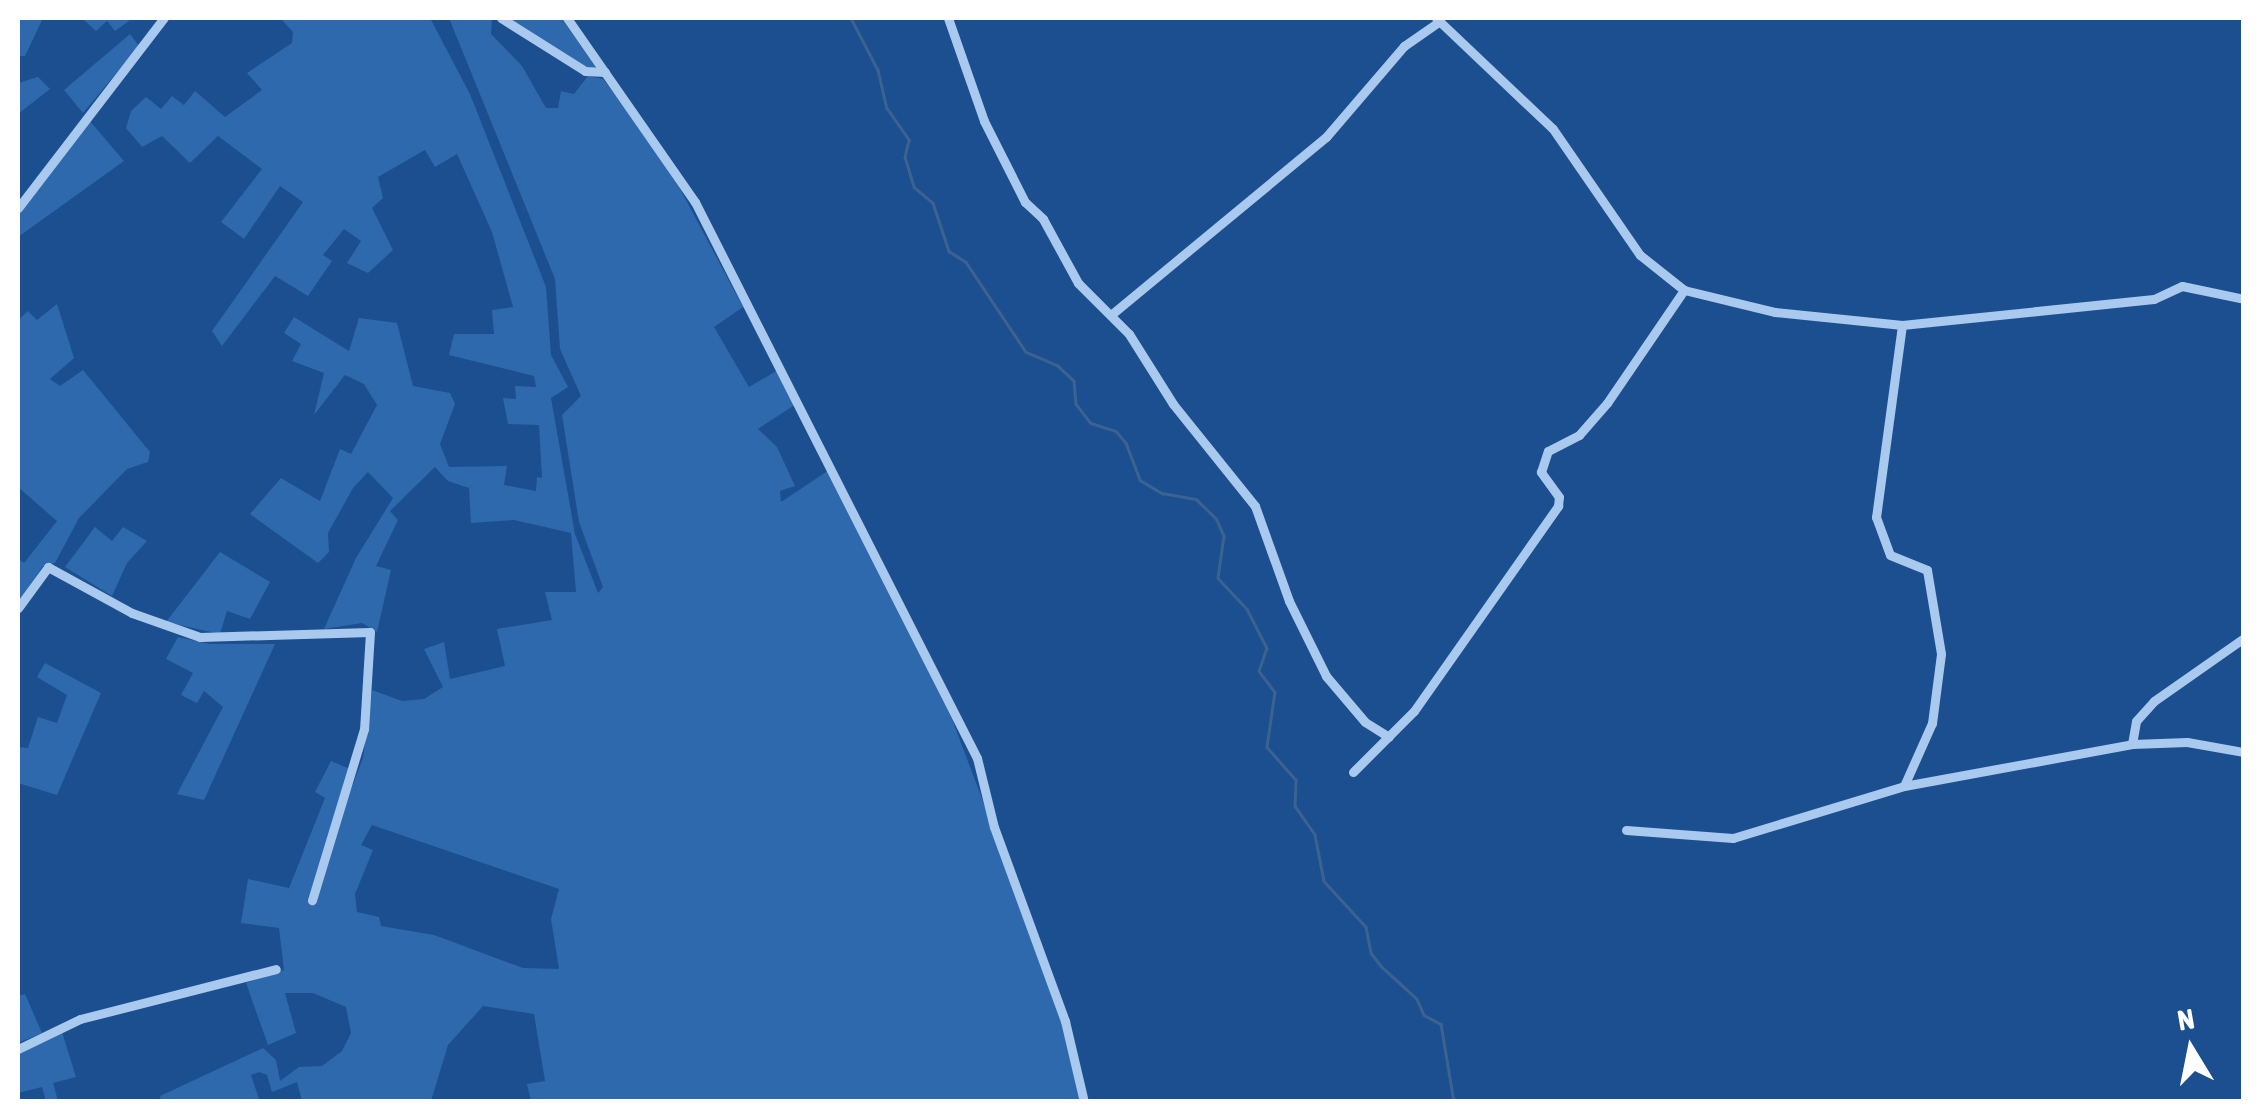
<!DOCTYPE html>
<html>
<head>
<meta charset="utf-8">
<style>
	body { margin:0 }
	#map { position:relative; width:2261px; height:1119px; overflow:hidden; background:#1b4f8f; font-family:"Asap Condensed",sans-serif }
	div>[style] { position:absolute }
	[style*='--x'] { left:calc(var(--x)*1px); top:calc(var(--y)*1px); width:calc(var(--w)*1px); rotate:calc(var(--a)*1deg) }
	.green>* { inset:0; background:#2e69ad }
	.stream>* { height:2.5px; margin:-1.25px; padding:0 1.25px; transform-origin:1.25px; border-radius:1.25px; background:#3c6290 }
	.minor>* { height:9px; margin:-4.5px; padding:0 4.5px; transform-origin:4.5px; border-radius:4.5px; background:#a9c9ee }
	span { translate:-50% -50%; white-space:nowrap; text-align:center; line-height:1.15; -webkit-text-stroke:9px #1b4f8f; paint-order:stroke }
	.frame { position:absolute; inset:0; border:20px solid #fff; pointer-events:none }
	.north { position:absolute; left:2141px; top:999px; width:100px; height:100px; -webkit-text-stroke:8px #1b4f8f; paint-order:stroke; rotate:350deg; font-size:28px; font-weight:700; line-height:40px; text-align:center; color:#fff }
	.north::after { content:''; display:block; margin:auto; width:35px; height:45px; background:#fff; clip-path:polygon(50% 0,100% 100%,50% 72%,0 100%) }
</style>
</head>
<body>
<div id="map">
	<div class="green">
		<div style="clip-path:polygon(18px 18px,43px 18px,25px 56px,18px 56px)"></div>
		<div style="clip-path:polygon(133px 18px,115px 31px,107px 21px,96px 31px,84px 20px)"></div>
		<div style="clip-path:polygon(evenodd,280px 18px,430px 18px,470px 94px,546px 287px,551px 355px,568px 387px,551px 398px,575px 534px,598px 593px,603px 587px,579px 522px,562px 415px,581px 396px,560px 349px,555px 279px,449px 18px,492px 18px,491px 34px,522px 66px,546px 108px,558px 108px,561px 91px,574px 94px,588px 76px,603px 79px,634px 119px,679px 187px,743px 307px,714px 327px,749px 387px,778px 370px,796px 404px,758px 429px,777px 447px,795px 486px,780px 491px,781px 502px,829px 470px,952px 719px,1054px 990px,1083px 1101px,531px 1101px,527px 1084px,545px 1081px,534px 1014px,483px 1006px,448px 1045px,431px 1101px,302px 1101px,297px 1082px,272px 1092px,267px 1075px,259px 1072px,251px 1075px,259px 1099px,254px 1101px,161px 1101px,160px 1096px,263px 1048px,276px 1060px,280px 1081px,299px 1067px,322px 1066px,342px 1051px,351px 1033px,346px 1007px,313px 993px,285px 993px,296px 1033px,268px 1045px,246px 983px,284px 970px,279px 928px,241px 923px,248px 879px,289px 888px,325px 798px,315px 792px,331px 761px,350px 769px,313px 889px,363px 758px,372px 690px,402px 701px,424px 699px,443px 687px,424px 649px,444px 642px,450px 679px,505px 666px,497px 629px,552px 620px,545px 592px,576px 592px,571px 533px,514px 520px,471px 523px,469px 488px,448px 481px,435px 467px,390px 511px,398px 520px,376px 566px,391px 570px,377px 632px,362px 623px,324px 629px,356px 558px,393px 498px,368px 472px,353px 488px,328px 533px,329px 552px,318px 563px,250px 514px,281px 478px,320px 501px,340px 449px,351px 454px,377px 405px,364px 384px,345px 375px,314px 415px,324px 373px,292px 361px,301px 344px,284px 333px,294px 317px,349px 351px,359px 318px,397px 323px,413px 386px,450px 393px,455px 404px,440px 444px,449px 467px,507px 466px,504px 485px,536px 491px,537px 477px,542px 478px,539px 425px,508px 424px,503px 398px,516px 399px,515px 386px,536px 387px,534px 376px,449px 355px,454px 334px,494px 334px,492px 310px,513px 307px,492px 232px,457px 154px,435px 167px,425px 150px,378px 177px,383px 198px,372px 208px,393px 250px,368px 273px,347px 263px,361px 241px,344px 229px,323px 255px,332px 261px,308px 296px,275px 276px,222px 346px,212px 331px,303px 202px,280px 186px,244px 239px,221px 222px,262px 169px,218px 136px,190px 163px,162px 136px,142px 147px,126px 128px,131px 111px,146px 97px,161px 109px,172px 96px,184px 105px,195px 91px,225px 117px,262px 90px,247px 73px,292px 43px,293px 32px,280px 18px,372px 825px,559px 889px,551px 919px,559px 969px,523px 968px,434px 935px,381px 926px,379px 917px,357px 912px,355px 894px,373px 850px,361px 845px,372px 825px)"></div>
		<div style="clip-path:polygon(508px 18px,561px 18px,598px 70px,584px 66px)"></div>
		<div style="clip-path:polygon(130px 34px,139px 46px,83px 113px,64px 90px)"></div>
		<div style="clip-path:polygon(38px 77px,50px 89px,18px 114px,18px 83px)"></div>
		<div style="clip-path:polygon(89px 120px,124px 161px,18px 237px,18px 215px)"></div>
		<div style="clip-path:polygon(57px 304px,74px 358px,50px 379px,60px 386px,83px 370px,150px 452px,148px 462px,127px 469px,79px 518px,55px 563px,43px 566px,18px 604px,18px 559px,24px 563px,57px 521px,18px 487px,18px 320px,28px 311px,37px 320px)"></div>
		<div style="clip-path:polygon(95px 527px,112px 541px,123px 527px,147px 541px,127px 563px,112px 596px,65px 567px)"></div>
		<div style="clip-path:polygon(220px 552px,270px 582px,250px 619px,227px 611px,220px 634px,166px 622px)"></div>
		<div style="clip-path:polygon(178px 637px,210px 644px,275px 644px,204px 800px,177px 794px,223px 707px,204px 691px,197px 703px,181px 695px,193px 673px,166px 659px)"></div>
		<div style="clip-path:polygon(45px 663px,101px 693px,57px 795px,18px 783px,19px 747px,28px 748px,38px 717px,57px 723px,67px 695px,37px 677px)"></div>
		<div style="clip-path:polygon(25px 994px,42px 1033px,18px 1043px,18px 996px)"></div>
		<div style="clip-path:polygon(62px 1032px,76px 1077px,53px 1083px,58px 1101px,46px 1101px,42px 1087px,18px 1093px,18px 1053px)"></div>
	</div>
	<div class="stream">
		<div style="--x:851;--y:18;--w:59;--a:62.6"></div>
		<div style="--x:878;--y:70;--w:39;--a:77"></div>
		<div style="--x:887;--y:108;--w:39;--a:55"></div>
		<div style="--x:909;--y:140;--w:17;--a:103"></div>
		<div style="--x:905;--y:157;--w:31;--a:73"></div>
		<div style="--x:914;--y:187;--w:25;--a:40"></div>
		<div style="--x:933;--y:203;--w:51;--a:71.6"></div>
		<div style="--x:949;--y:251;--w:20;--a:33"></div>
		<div style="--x:966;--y:262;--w:108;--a:56.3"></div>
		<div style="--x:1026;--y:352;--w:34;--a:23"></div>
		<div style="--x:1057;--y:365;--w:23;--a:43"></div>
		<div style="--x:1074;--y:381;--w:23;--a:85"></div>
		<div style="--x:1076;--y:404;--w:24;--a:52"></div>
		<div style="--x:1091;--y:423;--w:26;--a:18"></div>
		<div style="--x:1116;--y:431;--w:16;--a:50"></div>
		<div style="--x:1126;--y:443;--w:40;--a:69"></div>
		<div style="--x:1140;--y:480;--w:26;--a:31"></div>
		<div style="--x:1162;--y:493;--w:35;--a:10"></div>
		<div style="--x:1196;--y:499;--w:28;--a:44"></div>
		<div style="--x:1216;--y:518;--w:20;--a:66"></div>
		<div style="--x:1224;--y:536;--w:42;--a:98.1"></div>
		<div style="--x:1218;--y:578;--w:42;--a:46.9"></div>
		<div style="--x:1247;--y:609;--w:44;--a:62.9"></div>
		<div style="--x:1267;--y:648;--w:24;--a:109"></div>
		<div style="--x:1259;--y:671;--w:26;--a:53"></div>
		<div style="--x:1275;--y:692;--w:56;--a:98.3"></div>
		<div style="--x:1267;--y:747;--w:44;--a:48.7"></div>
		<div style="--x:1296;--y:780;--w:26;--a:92"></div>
		<div style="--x:1295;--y:806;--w:35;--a:55"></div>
		<div style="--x:1315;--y:835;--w:47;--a:78.9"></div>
		<div style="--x:1324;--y:881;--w:62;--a:47.6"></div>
		<div style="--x:1366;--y:927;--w:26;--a:79"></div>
		<div style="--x:1371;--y:953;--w:18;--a:52"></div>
		<div style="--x:1382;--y:967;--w:47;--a:42.4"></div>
		<div style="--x:1417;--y:999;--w:17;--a:66"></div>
		<div style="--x:1424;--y:1015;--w:19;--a:28"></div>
		<div style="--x:1441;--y:1024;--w:79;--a:80.5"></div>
	</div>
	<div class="minor">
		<div style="--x:501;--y:18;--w:99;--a:32.2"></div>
		<div style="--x:585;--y:71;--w:20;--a:3"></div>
		<div style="--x:567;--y:18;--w:224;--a:55.2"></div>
		<div style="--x:695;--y:202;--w:623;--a:63.11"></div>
		<div style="--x:977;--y:758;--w:71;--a:76.2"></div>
		<div style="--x:994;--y:827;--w:207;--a:69.9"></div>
		<div style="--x:1065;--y:1021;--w:83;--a:76.8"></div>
		<div style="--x:948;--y:18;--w:109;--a:70.7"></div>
		<div style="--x:984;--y:121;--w:91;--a:63.2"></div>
		<div style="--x:1025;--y:202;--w:25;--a:43"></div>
		<div style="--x:1043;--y:219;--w:73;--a:61.3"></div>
		<div style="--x:1078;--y:283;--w:72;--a:45"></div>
		<div style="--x:1129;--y:334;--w:83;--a:57.8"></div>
		<div style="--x:1173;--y:404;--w:131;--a:51.2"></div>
		<div style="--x:1255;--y:506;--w:101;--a:70.3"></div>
		<div style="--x:1289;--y:601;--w:84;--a:63.7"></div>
		<div style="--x:1326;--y:676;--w:60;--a:49.7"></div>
		<div style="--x:1365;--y:722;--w:28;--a:32"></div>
		<div style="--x:1436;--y:18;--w:161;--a:43.5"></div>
		<div style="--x:1553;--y:129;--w:153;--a:55.4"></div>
		<div style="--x:1640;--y:255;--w:56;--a:38.5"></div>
		<div style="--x:1684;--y:290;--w:94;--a:13.6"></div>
		<div style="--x:1775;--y:312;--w:128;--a:5.8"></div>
		<div style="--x:1902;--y:325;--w:253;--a:-5.9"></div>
		<div style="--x:2154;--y:299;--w:31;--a:-25"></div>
		<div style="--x:2182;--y:286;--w:63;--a:11.8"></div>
		<div style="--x:18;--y:208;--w:240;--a:-52.5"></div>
		<div style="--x:1112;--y:314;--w:278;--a:-39.6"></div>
		<div style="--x:1326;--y:137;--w:120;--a:-49.4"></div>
		<div style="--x:1404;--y:46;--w:44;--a:-34.8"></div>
		<div style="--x:1902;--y:325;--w:194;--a:97.7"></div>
		<div style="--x:1876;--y:517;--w:40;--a:69.8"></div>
		<div style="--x:1890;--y:555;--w:40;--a:22"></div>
		<div style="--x:1927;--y:570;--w:85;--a:80.5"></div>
		<div style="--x:1941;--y:654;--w:70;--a:97.4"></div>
		<div style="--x:1932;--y:723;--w:69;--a:114"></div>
		<div style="--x:18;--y:608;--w:51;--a:-53.8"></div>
		<div style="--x:48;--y:567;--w:96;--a:28.7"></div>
		<div style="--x:132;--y:613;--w:72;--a:19.4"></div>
		<div style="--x:200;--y:637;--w:170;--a:-1.7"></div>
		<div style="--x:370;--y:632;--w:97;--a:93.5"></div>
		<div style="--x:364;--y:729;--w:179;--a:106.9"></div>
		<div style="--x:2132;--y:744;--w:23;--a:-80"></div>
		<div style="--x:2136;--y:721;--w:27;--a:-48"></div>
		<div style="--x:2154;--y:701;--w:110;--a:-35"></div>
		<div style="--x:1353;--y:772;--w:86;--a:-45"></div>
		<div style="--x:1414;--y:711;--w:251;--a:-54.9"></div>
		<div style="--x:1558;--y:506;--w:9;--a:-84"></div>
		<div style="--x:1559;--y:497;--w:31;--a:-126"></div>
		<div style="--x:1541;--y:472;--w:22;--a:-72"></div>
		<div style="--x:1548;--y:451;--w:35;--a:-27"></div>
		<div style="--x:1579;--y:435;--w:43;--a:-48.8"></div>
		<div style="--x:1607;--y:403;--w:137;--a:-55.7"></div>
		<div style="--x:1626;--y:830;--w:107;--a:4.3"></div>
		<div style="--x:1733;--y:838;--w:179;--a:-16.9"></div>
		<div style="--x:1904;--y:786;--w:232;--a:-10.4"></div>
		<div style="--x:2132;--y:744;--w:55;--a:-2.1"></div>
		<div style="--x:2187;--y:742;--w:58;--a:10"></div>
		<div style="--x:18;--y:1049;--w:69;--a:-25.8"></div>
		<div style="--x:80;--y:1019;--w:202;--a:-14.3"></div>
	</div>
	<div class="frame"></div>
	<div class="north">N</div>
</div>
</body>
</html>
